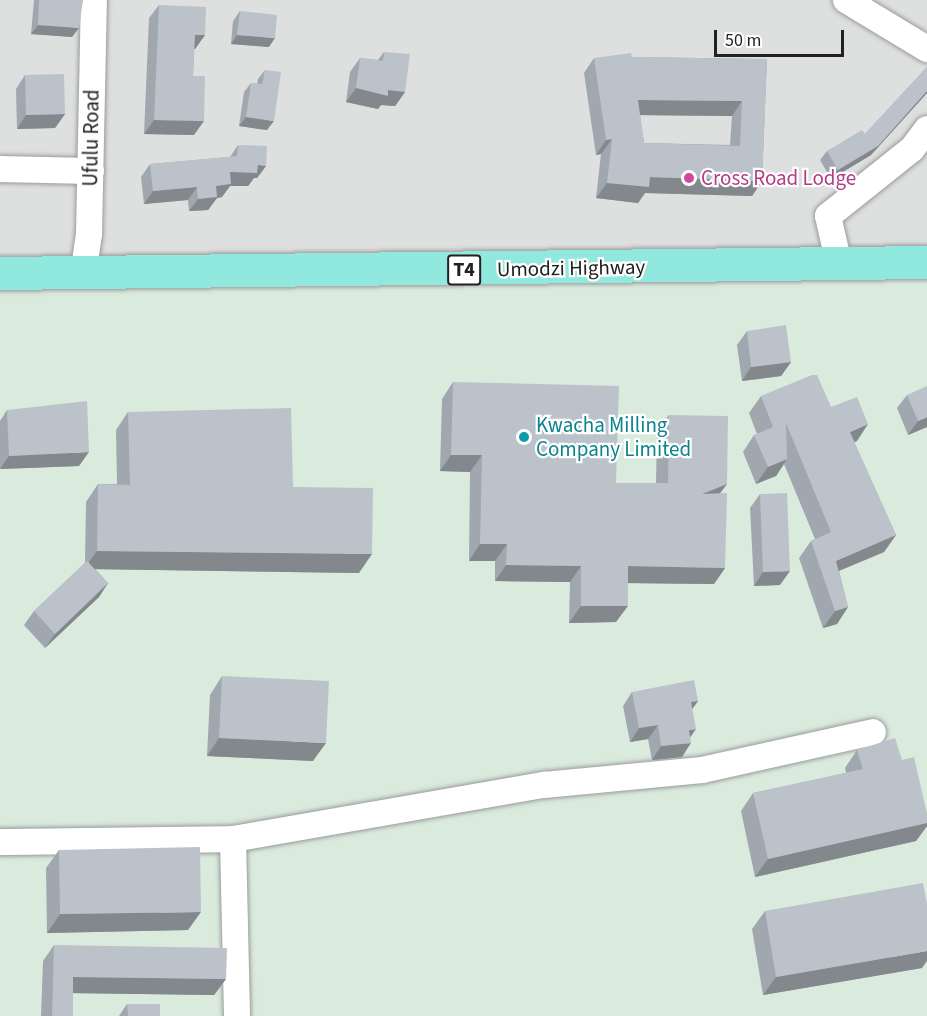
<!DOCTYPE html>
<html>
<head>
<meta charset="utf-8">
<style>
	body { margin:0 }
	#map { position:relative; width:927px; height:1016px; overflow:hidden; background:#e8eaf2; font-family:"Source Sans 3",sans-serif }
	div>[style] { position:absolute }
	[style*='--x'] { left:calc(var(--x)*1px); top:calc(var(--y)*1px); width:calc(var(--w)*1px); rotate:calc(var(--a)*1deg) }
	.residential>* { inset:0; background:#dedfdf }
	.industrial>* { inset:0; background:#daebde }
	.roads { filter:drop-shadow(0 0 2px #9b9b9b) drop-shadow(0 0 2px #9b9b9b) }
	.minor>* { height:26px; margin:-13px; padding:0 13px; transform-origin:13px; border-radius:13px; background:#fff }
	.highway>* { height:33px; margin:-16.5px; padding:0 16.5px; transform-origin:16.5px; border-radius:16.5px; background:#90e8df }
	.wall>* { inset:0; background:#a1a7ae }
	.shaded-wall>* { inset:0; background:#83888d }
	.building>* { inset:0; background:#bbc2ca }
	.dots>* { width:16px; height:16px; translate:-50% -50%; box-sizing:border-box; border:3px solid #fff; border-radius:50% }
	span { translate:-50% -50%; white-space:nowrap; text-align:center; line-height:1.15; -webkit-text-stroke:4.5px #fff; paint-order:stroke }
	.shield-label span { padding:2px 4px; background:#fff; border:2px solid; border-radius:4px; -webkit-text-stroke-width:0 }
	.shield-label { font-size:20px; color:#212121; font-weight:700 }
	.street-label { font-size:21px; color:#212121 }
	.hotel-label { font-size:21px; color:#b23c85 }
	.left { translate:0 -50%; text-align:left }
	.culture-label { font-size:21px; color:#0d838f }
	.scale { position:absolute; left:714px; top:30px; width:130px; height:27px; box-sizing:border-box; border:3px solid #212121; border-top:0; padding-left:8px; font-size:18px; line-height:21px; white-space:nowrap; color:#212121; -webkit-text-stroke:4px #fff; paint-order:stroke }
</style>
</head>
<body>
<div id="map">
	<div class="residential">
		<div style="clip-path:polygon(0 0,927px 0,927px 262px,0 272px)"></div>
	</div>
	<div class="industrial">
		<div style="clip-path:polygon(927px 259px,927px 1016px,0 1016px,0 273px)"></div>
	</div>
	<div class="roads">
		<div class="minor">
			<div style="--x:846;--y:0;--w:95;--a:31.2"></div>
			<div style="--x:0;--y:169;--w:91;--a:1.3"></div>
			<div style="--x:839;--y:264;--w:49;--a:-102.9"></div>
			<div style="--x:828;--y:216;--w:107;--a:-38.6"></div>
			<div style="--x:912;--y:149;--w:25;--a:-53"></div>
			<div style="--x:83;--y:275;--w:41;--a:-81.7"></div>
			<div style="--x:89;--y:234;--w:234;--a:-88.8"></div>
			<div style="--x:233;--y:839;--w:177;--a:88.7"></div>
			<div style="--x:0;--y:842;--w:233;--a:-0.7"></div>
			<div style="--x:233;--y:839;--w:316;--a:-9.9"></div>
			<div style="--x:544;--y:785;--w:159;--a:-5.4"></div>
			<div style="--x:702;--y:770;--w:175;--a:-12.5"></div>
		</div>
		<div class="highway">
			<div style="--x:0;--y:273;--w:927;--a:-0.68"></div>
		</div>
	</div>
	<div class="wall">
		<div style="clip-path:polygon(34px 0,83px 0,72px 37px,31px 34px)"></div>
		<div style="clip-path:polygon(159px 5px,205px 35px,195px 49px,194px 49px,193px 76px,194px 135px,144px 134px,149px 18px)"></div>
		<div style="clip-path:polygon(240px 11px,269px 47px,231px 44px,233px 21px)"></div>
		<div style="clip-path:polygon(384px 52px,405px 92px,395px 106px,381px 105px,378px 109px,346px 102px,350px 72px,360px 58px,378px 60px)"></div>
		<div style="clip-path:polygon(evenodd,632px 57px,767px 59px,762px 181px,752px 196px,645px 193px,638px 203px,596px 198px,601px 154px,596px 155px,584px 73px,594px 58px,632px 57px,640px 115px,732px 116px,730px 145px,644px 143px,640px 115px)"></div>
		<div style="clip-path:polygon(927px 67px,927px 93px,871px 155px,831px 179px,820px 160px,827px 151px,865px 134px)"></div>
		<div style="clip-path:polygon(265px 70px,267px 130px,239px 126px,244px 92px,251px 83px,257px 84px,258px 79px)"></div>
		<div style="clip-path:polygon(25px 75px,65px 114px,55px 128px,17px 129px,16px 89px)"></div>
		<div style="clip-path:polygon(238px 145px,266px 166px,257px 178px,254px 178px,248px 186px,230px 186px,222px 197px,217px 198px,208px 210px,189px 211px,188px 200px,144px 204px,141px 177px,150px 164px,230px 157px)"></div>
		<div style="clip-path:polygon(747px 331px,791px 362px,781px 376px,742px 381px,737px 345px)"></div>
		<div style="clip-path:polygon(453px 382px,616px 483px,656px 483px,657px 431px,669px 415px,727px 484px,720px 493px,725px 568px,714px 584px,628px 583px,616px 622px,569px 623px,570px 582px,495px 581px,495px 561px,469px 561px,470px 472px,440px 471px,442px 399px)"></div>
		<div style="clip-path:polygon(907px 395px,927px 427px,908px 435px,897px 408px)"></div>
		<div style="clip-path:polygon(761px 396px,831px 407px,857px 441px,854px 442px,896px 535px,884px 552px,839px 571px,848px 607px,837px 624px,823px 628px,799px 558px,811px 541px,815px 539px,784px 464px,776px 476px,756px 484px,743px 452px,754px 435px,757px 434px,749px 413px)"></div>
		<div style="clip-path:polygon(7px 410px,79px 466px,0 469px,0 421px)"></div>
		<div style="clip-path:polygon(128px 412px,293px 487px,359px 573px,95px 569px,108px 583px,99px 597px,45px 648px,24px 625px,34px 611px,85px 563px,86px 502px,98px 484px,117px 484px,116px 430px)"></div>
		<div style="clip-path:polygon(760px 494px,780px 585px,754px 586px,750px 508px)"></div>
		<div style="clip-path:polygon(222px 676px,313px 761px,207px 756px,210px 695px)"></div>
		<div style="clip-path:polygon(632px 692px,698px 701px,692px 709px,690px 737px,682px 757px,652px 760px,648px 739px,630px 742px,623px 706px)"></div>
		<div style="clip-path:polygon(857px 750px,902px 760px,927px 814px,927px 826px,916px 841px,755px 877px,741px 811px,753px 793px,846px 773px,845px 768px)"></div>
		<div style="clip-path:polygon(59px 850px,188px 930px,47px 933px,46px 868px)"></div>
		<div style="clip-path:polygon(765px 911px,922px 968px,763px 995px,752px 929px)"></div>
		<div style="clip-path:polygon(54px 945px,226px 979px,214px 995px,73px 993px,73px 1016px,41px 1016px,43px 961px)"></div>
		<div style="clip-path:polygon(127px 1004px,160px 1016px,119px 1016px)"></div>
	</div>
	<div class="shaded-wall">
		<div style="clip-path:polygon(38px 25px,79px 28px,72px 37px,31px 34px)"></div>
		<div style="clip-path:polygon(195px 35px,205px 35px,195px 49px,185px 49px)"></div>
		<div style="clip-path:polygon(237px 35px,275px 38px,269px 47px,231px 44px)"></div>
		<div style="clip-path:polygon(356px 88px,388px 90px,405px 92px,395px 106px,381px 105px,378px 109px,346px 102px)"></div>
		<div style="clip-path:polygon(927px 91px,927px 93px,871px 155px,831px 179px,838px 170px)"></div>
		<div style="clip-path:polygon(638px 100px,742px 101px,732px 116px,628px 115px)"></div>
		<div style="clip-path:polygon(65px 114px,55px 128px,17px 129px,26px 115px)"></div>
		<div style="clip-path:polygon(246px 117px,274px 121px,267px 130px,239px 126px)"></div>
		<div style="clip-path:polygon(154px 120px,204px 121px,194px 135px,144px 134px)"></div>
		<div style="clip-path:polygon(612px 139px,601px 154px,596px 155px,606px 140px)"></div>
		<div style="clip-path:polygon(258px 165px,266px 166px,257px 178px,254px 178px,248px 186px,230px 186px,222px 197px,217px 198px,208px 210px,189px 211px,198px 199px,216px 186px,230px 172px)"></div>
		<div style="clip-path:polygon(650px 177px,762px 181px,752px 196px,645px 193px,638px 203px,596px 198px,607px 183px)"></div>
		<div style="clip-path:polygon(197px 187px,188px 200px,144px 204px,153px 191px)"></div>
		<div style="clip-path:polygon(791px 362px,781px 376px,742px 381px,751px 367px)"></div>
		<div style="clip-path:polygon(927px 417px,927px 427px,908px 435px,918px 421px)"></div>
		<div style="clip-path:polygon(868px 424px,857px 441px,838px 448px,850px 432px)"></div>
		<div style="clip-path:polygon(89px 452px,79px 466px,0 469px,9px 456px)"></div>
		<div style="clip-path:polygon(451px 455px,482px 455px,470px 472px,440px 471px)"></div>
		<div style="clip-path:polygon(787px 459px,776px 476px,756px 484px,768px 467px)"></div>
		<div style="clip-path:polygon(727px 484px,715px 500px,702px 494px)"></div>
		<div style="clip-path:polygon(896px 535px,884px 552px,824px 577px,836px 561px)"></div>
		<div style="clip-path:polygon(480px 544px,507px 544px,495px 561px,469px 561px)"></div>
		<div style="clip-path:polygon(97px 551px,372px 554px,359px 573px,84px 569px)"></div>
		<div style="clip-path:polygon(506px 565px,581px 566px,570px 582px,495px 581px)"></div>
		<div style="clip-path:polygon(628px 566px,725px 568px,714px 584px,616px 583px)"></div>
		<div style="clip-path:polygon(790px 571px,780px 585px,754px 586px,763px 572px)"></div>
		<div style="clip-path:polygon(108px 583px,99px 597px,45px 648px,55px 634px)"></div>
		<div style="clip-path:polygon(581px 606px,628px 606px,616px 622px,569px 623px)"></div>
		<div style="clip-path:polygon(848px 607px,837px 624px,823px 628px,835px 611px)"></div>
		<div style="clip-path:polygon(698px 701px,688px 715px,691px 702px)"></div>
		<div style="clip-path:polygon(658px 725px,648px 739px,630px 742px,639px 728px)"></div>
		<div style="clip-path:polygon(696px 729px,687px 742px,689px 730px)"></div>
		<div style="clip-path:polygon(219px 738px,326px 743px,313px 761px,207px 756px)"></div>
		<div style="clip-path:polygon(691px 743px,682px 757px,652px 760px,661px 746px)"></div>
		<div style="clip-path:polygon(927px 823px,927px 826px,916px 841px,755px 877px,768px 859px)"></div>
		<div style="clip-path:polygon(201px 912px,188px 930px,47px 933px,60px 914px)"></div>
		<div style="clip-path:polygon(927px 951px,927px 961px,922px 968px,763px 995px,776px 977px)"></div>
		<div style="clip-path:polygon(73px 977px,226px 979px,214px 995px,62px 993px)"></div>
	</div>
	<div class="building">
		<div style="clip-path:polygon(39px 0,83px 0,79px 28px,38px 25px)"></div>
		<div style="clip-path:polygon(159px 5px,206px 7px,205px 35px,195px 35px,193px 76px,205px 76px,204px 121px,154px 120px)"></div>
		<div style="clip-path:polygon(240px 11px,277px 15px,275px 38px,237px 35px)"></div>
		<div style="clip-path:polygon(384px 52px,410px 54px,405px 92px,388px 90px,388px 96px,356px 88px,360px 58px,383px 61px)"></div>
		<div style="clip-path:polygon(evenodd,631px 53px,632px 57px,767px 59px,762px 181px,650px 177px,649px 187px,607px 183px,612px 139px,606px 140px,594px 58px,631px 53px,638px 100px,742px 101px,740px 146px,644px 143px,638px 100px)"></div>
		<div style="clip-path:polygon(927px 67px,927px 91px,878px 146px,838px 170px,827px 151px,862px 130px,865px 134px)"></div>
		<div style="clip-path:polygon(265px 70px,281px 72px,274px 121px,246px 117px,251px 83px,262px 84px)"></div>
		<div style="clip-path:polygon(64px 74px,65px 114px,26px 115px,25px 75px)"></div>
		<div style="clip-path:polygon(238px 145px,267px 146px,266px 166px,258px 165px,257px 173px,230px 172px,231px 184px,216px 186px,217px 197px,198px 199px,197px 187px,153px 191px,150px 164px,237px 156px)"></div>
		<div style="clip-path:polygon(786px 325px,791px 362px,751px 367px,747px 331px)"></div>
		<div style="clip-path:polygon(812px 375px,817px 375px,831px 407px,857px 397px,868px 424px,850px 432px,896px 535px,836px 561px,848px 607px,835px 611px,811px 541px,831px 532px,786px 423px,787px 459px,768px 467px,754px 435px,773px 427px,761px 396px)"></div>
		<div style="clip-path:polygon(453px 382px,619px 386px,616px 483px,668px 483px,669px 415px,728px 416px,727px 484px,702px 494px,727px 493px,725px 568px,628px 566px,628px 606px,581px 606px,581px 566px,506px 565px,507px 544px,480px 544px,482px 455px,451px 455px)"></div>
		<div style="clip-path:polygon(927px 386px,927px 417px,918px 421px,907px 395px)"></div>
		<div style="clip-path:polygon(87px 401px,89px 452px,9px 456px,7px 410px)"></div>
		<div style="clip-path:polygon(291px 408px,293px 487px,373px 488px,372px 554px,97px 551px,98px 484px,130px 485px,128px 412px)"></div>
		<div style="clip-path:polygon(787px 493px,790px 571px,763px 572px,760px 494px)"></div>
		<div style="clip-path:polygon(87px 561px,108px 583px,55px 634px,34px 611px)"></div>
		<div style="clip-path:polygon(222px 676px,329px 681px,326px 743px,219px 738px)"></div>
		<div style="clip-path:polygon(694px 680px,698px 701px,691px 702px,696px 729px,689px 730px,691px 743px,661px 746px,658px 725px,639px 728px,632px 692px)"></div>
		<div style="clip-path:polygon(895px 738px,902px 760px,914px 757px,927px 814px,927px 823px,768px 859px,753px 793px,863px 769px,857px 750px)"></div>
		<div style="clip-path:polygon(200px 847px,201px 912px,60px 914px,59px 850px)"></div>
		<div style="clip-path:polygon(923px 883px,927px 904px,927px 951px,776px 977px,765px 911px)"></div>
		<div style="clip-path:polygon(54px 945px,227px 948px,226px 979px,73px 977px,73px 1016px,52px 1016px)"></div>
		<div style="clip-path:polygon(127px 1004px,160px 1004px,160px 1016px,128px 1016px)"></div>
	</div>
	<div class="dots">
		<div style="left:689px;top:178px;background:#d1479c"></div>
		<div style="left:524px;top:437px;background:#0f9aa8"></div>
	</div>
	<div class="shield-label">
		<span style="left:464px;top:270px">T4</span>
	</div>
	<div class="street-label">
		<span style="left:91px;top:138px;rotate:-89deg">Ufulu Road</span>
		<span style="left:571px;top:268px;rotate:-1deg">Umodzi Highway</span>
	</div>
	<div class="hotel-label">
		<span class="left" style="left:701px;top:178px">Cross Road Lodge</span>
	</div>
	<div class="culture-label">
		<span class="left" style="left:536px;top:437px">Kwacha Milling<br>Company Limited</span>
	</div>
	<div class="scale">50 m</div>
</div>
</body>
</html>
